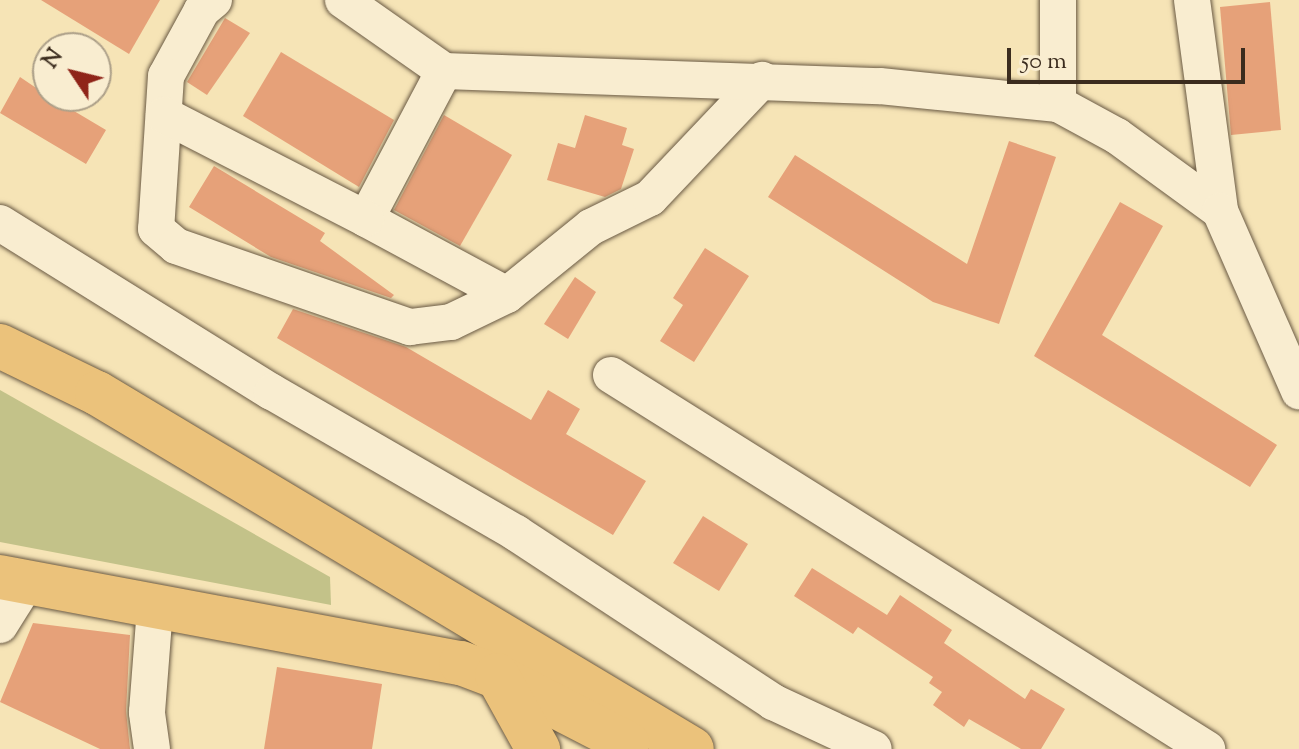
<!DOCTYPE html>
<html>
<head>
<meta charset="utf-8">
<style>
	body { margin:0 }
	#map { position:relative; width:1299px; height:749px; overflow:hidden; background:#f6e4b6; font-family:"Sorts Mill Goudy",serif }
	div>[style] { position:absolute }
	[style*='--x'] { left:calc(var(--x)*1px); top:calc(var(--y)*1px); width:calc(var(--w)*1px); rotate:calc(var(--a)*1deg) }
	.green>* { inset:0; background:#c3c289 }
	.building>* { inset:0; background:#e6a179 }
	.roads { filter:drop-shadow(0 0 2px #6a5a44) drop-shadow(0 0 2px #6a5a44) }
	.minor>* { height:36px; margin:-18px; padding:0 18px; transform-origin:18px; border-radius:18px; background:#f9edd0 }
	.major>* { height:44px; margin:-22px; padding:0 22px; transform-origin:22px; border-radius:22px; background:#ebc27b }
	span { translate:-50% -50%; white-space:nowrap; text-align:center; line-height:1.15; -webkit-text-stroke:6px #f9edd0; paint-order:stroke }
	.north { position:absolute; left:32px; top:32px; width:80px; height:80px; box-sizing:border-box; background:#f9edd0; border:2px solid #ada089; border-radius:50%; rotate:305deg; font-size:22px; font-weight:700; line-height:32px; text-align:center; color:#3b2c1e }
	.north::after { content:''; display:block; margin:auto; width:28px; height:36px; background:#8f2418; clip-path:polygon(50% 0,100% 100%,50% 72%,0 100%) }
	.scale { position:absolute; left:1007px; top:48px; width:238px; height:36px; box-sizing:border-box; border:4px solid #3b2c1e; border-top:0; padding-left:10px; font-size:24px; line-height:28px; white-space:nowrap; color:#3b2c1e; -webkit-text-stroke:6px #f9edd0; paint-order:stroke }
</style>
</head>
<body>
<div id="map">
	<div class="green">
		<div style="clip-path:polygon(0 390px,330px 577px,331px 605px,0 542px)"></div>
	</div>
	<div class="building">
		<div style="clip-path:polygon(41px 0,160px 0,129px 54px)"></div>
		<div style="clip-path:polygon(1270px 2px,1281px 130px,1231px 135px,1220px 7px)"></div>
		<div style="clip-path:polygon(225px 18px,250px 33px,207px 95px,187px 82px)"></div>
		<div style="clip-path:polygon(281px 52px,394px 120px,359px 187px,243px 116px)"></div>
		<div style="clip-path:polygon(20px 77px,48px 96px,84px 96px,74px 111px,106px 130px,86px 164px,0 113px)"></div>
		<div style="clip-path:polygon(444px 115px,512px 155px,460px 246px,394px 210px)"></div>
		<div style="clip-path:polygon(585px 115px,627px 128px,622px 145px,634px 149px,621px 189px,605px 197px,547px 180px,558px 143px,575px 148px)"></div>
		<div style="clip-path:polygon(1009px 141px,1056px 157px,999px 324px,933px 302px,768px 197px,795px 155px,967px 264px)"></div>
		<div style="clip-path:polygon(214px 166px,325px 233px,320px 241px,394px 295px,391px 298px,271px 257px,189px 207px)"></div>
		<div style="clip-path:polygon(1120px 202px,1163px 226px,1102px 335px,1277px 445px,1250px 487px,1034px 356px)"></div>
		<div style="clip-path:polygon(705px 248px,749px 276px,694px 362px,660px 341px,683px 305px,673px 298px)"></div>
		<div style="clip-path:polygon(575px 277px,596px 292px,568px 339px,544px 324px)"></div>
		<div style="clip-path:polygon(293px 309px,406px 347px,531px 420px,548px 390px,580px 409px,566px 434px,646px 481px,613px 535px,277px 338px)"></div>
		<div style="clip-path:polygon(703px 516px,748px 544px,719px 591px,673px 563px)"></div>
		<div style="clip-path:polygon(812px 568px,887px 615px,900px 595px,952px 630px,944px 643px,1025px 699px,1031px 689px,1065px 709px,1041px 749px,1021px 749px,969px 719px,964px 727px,933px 705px,942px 692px,929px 683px,933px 677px,858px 627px,853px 634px,794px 596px)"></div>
		<div style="clip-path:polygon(33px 623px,130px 635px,126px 711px,130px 749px,100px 749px,0 702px)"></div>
		<div style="clip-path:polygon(277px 667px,382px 684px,372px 749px,264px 749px)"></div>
	</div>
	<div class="roads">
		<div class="minor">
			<div style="--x:214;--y:0;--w:16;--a:140"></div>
			<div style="--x:202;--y:10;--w:75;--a:118.6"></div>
			<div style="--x:166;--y:76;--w:153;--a:93.7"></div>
			<div style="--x:156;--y:229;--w:26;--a:40"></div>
			<div style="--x:176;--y:246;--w:248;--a:19.1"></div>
			<div style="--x:410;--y:327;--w:41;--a:-7"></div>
			<div style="--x:451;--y:322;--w:62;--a:-25.7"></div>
			<div style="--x:507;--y:295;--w:108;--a:-39"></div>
			<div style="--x:591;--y:227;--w:66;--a:-26.2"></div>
			<div style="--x:650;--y:198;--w:163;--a:-46.5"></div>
			<div style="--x:343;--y:0;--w:123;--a:35.1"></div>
			<div style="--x:444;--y:71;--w:436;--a:2"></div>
			<div style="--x:880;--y:86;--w:179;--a:5.8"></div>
			<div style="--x:1058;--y:104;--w:67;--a:28.5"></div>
			<div style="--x:1117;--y:136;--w:127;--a:36.1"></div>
			<div style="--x:1192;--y:0;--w:213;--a:82.4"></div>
			<div style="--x:1220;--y:211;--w:197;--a:66.3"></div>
			<div style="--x:444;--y:71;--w:167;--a:117.8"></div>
			<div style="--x:366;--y:219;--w:160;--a:28.3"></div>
			<div style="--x:1058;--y:104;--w:104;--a:-90"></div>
			<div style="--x:164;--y:115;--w:227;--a:27.2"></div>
			<div style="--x:0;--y:223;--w:320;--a:31.9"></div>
			<div style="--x:272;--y:392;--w:282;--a:30"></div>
			<div style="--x:516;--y:533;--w:308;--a:33.3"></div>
			<div style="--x:773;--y:702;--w:111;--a:25"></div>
			<div style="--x:611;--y:375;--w:704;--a:32.11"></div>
			<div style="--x:0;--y:625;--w:51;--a:-57.9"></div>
			<div style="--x:152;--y:749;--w:37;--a:-98"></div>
			<div style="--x:147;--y:712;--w:105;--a:-85.6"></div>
		</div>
		<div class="major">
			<div style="--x:0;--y:346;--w:108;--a:25.9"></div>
			<div style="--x:97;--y:393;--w:693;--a:30.89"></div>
			<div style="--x:0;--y:577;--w:469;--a:10.6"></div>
			<div style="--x:461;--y:663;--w:45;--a:20.9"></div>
			<div style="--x:503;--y:679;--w:140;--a:27.3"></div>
			<div style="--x:497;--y:675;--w:85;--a:61"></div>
		</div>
	</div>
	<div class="north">N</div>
	<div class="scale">50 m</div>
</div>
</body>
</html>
